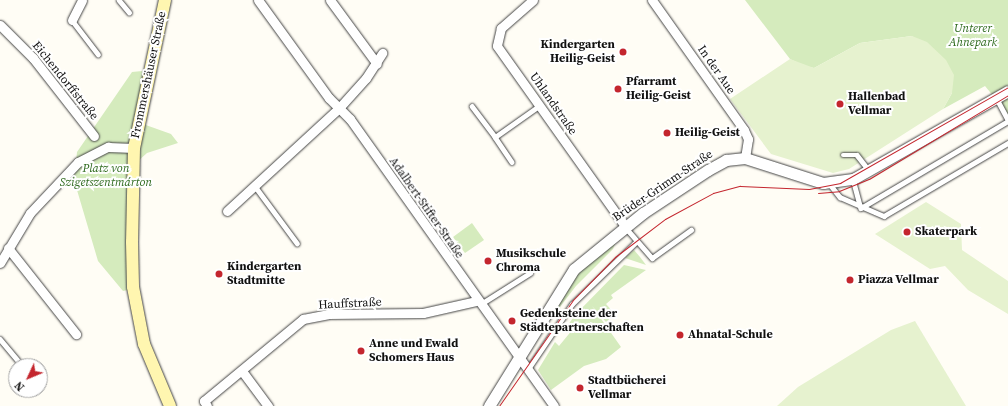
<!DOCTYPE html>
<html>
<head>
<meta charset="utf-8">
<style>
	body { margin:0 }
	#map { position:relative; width:1008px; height:406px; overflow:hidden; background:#fffdf5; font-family:"Source Serif 4",serif }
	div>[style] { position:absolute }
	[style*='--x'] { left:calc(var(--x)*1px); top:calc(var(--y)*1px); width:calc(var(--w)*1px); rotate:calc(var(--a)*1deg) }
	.green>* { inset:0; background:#d5ebbd }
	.pitch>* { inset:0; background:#e6f2cf }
	.roads { filter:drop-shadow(0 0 1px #444) drop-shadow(0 0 1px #444) }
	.service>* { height:4.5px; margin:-2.25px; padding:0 2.25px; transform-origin:2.25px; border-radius:2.25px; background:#fff }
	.minor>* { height:9px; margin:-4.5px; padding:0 4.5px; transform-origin:4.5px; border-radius:4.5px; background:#fff }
	.tertiary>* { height:11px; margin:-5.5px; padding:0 5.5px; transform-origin:5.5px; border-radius:5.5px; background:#fff }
	.secondary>* { height:12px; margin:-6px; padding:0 6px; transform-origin:6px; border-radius:6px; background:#fff6b0 }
	.tram>* { height:1px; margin:-0.5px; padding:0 0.5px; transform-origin:0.5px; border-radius:0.5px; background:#c4262e }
	.dots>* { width:11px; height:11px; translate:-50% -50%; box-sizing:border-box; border:2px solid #fff; border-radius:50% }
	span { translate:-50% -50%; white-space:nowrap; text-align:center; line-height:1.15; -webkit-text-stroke:4px #fff; paint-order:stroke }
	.park-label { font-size:12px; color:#2f6b1f; font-style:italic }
	.poi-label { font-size:12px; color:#111; font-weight:700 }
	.right { translate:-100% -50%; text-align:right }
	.left { translate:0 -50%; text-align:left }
	.street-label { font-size:12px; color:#111 }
	.north { position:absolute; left:8px; top:358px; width:40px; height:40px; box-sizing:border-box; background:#fff; border:1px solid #a0a0a0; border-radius:50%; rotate:226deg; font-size:11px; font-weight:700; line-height:16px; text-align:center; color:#111 }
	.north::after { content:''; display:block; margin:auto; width:14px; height:18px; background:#c4262e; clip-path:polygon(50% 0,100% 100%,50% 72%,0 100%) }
</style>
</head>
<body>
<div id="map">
	<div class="green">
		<div style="clip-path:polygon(745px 0,1008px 0,1008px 114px,985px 86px,943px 109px,952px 93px,912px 36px,860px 43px,814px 68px,804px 66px,790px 59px)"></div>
		<div style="clip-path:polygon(152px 70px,143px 124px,171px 134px,178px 143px,147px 153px,137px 162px,138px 288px,123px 291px,98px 261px,74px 180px,77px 152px,132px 72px)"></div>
		<div style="clip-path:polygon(472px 223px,484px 240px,465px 253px,453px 237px)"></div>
		<div style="clip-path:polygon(617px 239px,613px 249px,576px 286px,543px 329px,567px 287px,583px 266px)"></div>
		<div style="clip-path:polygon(634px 250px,640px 257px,646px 265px,625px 258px)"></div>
		<div style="clip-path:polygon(624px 265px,646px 270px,611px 295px,613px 298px,606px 304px,615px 314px,606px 322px,592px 306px,621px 347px,606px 359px,584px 366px,551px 390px,538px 370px,555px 342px,559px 346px,573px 329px,568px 325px,575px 315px)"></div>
	</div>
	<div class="pitch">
		<div style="clip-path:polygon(912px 36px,927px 42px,946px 60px,954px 75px,952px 93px,943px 109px,849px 169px,833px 173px,771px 154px,730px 99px,790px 59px,814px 68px,860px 43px)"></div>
		<div style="clip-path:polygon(926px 202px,961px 224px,962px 250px,1008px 281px,1008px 314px,968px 290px,945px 266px,930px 269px,875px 234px)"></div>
		<div style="clip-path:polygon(915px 321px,966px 406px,777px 406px,798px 387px,891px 330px)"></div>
	</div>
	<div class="roads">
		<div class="service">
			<div style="--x:119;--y:0;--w:16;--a:50"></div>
			<div style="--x:72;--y:20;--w:43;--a:52.6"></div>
			<div style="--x:997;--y:99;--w:24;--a:62"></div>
			<div style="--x:472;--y:106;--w:39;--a:53"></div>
			<div style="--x:495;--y:137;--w:54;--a:-35.2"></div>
			<div style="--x:495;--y:137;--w:30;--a:56"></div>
			<div style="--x:843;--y:155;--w:14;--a:0"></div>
			<div style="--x:857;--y:155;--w:18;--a:52"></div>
			<div style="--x:853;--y:179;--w:30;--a:75"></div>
			<div style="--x:861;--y:208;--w:171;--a:-30.6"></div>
			<div style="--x:829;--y:183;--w:18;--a:52"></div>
			<div style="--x:840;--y:197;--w:48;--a:23.4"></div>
			<div style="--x:884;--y:216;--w:144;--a:-30.5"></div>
			<div style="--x:255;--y:186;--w:71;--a:53.6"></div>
			<div style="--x:626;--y:228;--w:40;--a:49"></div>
			<div style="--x:652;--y:258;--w:48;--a:-35.7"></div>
			<div style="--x:481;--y:304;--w:58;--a:-32.3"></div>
			<div style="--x:0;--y:339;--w:35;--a:50"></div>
			<div style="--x:528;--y:369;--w:78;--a:-55.9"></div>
			<div style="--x:572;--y:304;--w:89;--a:-44.1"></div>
		</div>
		<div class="minor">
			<div style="--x:258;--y:0;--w:121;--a:54.1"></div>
			<div style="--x:329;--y:98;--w:30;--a:45"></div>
			<div style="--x:350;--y:119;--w:352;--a:54.6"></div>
			<div style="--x:330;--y:0;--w:79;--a:53.7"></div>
			<div style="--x:533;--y:0;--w:43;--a:138.8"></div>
			<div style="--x:501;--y:28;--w:18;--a:103"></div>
			<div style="--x:497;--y:46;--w:221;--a:54.6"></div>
			<div style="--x:652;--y:0;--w:159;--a:54.7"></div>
			<div style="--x:744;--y:130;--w:10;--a:66"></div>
			<div style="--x:748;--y:139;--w:19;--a:99"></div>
			<div style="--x:72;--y:20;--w:22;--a:-63"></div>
			<div style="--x:0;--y:25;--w:47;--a:45"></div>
			<div style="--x:33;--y:58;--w:99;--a:52"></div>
			<div style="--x:227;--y:211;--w:152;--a:-42.6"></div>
			<div style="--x:339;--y:108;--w:40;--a:-48"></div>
			<div style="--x:366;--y:78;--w:30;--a:-57"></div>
			<div style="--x:8;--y:248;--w:110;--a:51.7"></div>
			<div style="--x:0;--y:263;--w:58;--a:-59"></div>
			<div style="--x:30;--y:213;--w:70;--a:-46.7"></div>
			<div style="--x:78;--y:162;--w:34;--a:-27"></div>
			<div style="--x:108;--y:147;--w:26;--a:2"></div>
			<div style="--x:242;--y:371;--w:44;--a:53.4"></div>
			<div style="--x:207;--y:406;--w:6;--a:-121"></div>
			<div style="--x:204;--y:401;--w:129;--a:-39.6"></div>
			<div style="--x:303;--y:319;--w:25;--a:-11"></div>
			<div style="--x:328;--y:314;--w:95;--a:-0.6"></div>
			<div style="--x:423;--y:313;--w:54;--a:-12.8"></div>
		</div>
		<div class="tertiary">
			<div style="--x:489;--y:406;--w:161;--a:-58.2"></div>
			<div style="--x:574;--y:269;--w:89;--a:-39.1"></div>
			<div style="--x:643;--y:213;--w:78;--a:-33.5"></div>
			<div style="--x:708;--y:170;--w:21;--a:-29"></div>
			<div style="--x:726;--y:160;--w:19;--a:-6"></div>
			<div style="--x:745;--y:158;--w:82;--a:17.8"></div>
			<div style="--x:823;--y:183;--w:30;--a:-8"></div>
			<div style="--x:853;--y:179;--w:178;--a:-29.6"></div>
		</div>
		<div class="secondary">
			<div style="--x:165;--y:0;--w:151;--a:101.8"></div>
			<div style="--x:134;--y:148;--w:94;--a:91.2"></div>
			<div style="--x:132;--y:242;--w:45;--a:88.7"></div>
			<div style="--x:133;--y:287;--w:58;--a:79.1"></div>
			<div style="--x:144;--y:344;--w:67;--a:67.2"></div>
		</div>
	</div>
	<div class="tram">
		<div style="--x:818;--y:193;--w:21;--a:-5"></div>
		<div style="--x:839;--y:191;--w:32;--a:-22"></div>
		<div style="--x:869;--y:179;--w:162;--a:-31.1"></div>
		<div style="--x:499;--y:406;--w:129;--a:-55.1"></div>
		<div style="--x:573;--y:300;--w:60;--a:-45.7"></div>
		<div style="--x:615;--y:257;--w:63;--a:-37.2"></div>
		<div style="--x:665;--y:219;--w:55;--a:-28.4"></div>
		<div style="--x:713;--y:193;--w:28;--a:-15"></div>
		<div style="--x:740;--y:186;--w:69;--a:2.5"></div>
		<div style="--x:809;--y:189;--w:32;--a:-11"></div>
		<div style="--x:840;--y:183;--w:193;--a:-29.7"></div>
	</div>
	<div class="dots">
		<div style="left:623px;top:52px;background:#c4262e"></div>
		<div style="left:618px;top:89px;background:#c4262e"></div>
		<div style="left:840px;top:104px;background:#c4262e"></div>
		<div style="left:667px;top:133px;background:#c4262e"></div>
		<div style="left:907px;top:232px;background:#c4262e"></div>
		<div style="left:488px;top:261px;background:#c4262e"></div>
		<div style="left:219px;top:274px;background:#c4262e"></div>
		<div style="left:850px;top:280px;background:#c4262e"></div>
		<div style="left:512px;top:321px;background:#c4262e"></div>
		<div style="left:680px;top:335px;background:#c4262e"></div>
		<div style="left:361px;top:351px;background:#c4262e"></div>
		<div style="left:580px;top:388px;background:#c4262e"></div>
	</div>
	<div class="park-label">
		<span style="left:973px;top:36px">Unterer<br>Ahnepark</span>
		<span style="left:106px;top:176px">Platz von<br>Szigetszentmárton</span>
	</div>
	<div class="poi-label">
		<span class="right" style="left:615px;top:52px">Kindergarten<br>Heilig-Geist</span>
		<span class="left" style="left:626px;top:89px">Pfarramt<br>Heilig-Geist</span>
		<span class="left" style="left:848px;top:104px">Hallenbad<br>Vellmar</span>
		<span class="left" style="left:675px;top:133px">Heilig-Geist</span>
		<span class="left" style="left:915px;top:232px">Skaterpark</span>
		<span class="left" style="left:496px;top:261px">Musikschule<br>Chroma</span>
		<span class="left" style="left:227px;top:274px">Kindergarten<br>Stadtmitte</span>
		<span class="left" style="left:858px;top:280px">Piazza Vellmar</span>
		<span class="left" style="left:520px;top:321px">Gedenksteine der<br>Städtepartnerschaften</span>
		<span class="left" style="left:688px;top:335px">Ahnatal-Schule</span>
		<span class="left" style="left:369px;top:351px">Anne und Ewald<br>Schomers Haus</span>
		<span class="left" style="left:588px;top:388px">Stadtbücherei<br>Vellmar</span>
	</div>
	<div class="street-label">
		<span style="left:716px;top:70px;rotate:55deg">In der Aue</span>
		<span style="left:149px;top:75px;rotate:-78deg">Frommershäuser Straße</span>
		<span style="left:65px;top:81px;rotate:51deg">Eichendorffstraße</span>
		<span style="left:553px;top:104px;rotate:55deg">Uhlandstraße</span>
		<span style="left:663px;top:186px;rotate:-34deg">Brüder-Grimm-Straße</span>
		<span style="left:426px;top:208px;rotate:55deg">Adalbert-Stifter-Straße</span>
		<span style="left:350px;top:304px;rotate:-3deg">Hauffstraße</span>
	</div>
	<div class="north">N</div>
</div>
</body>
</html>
